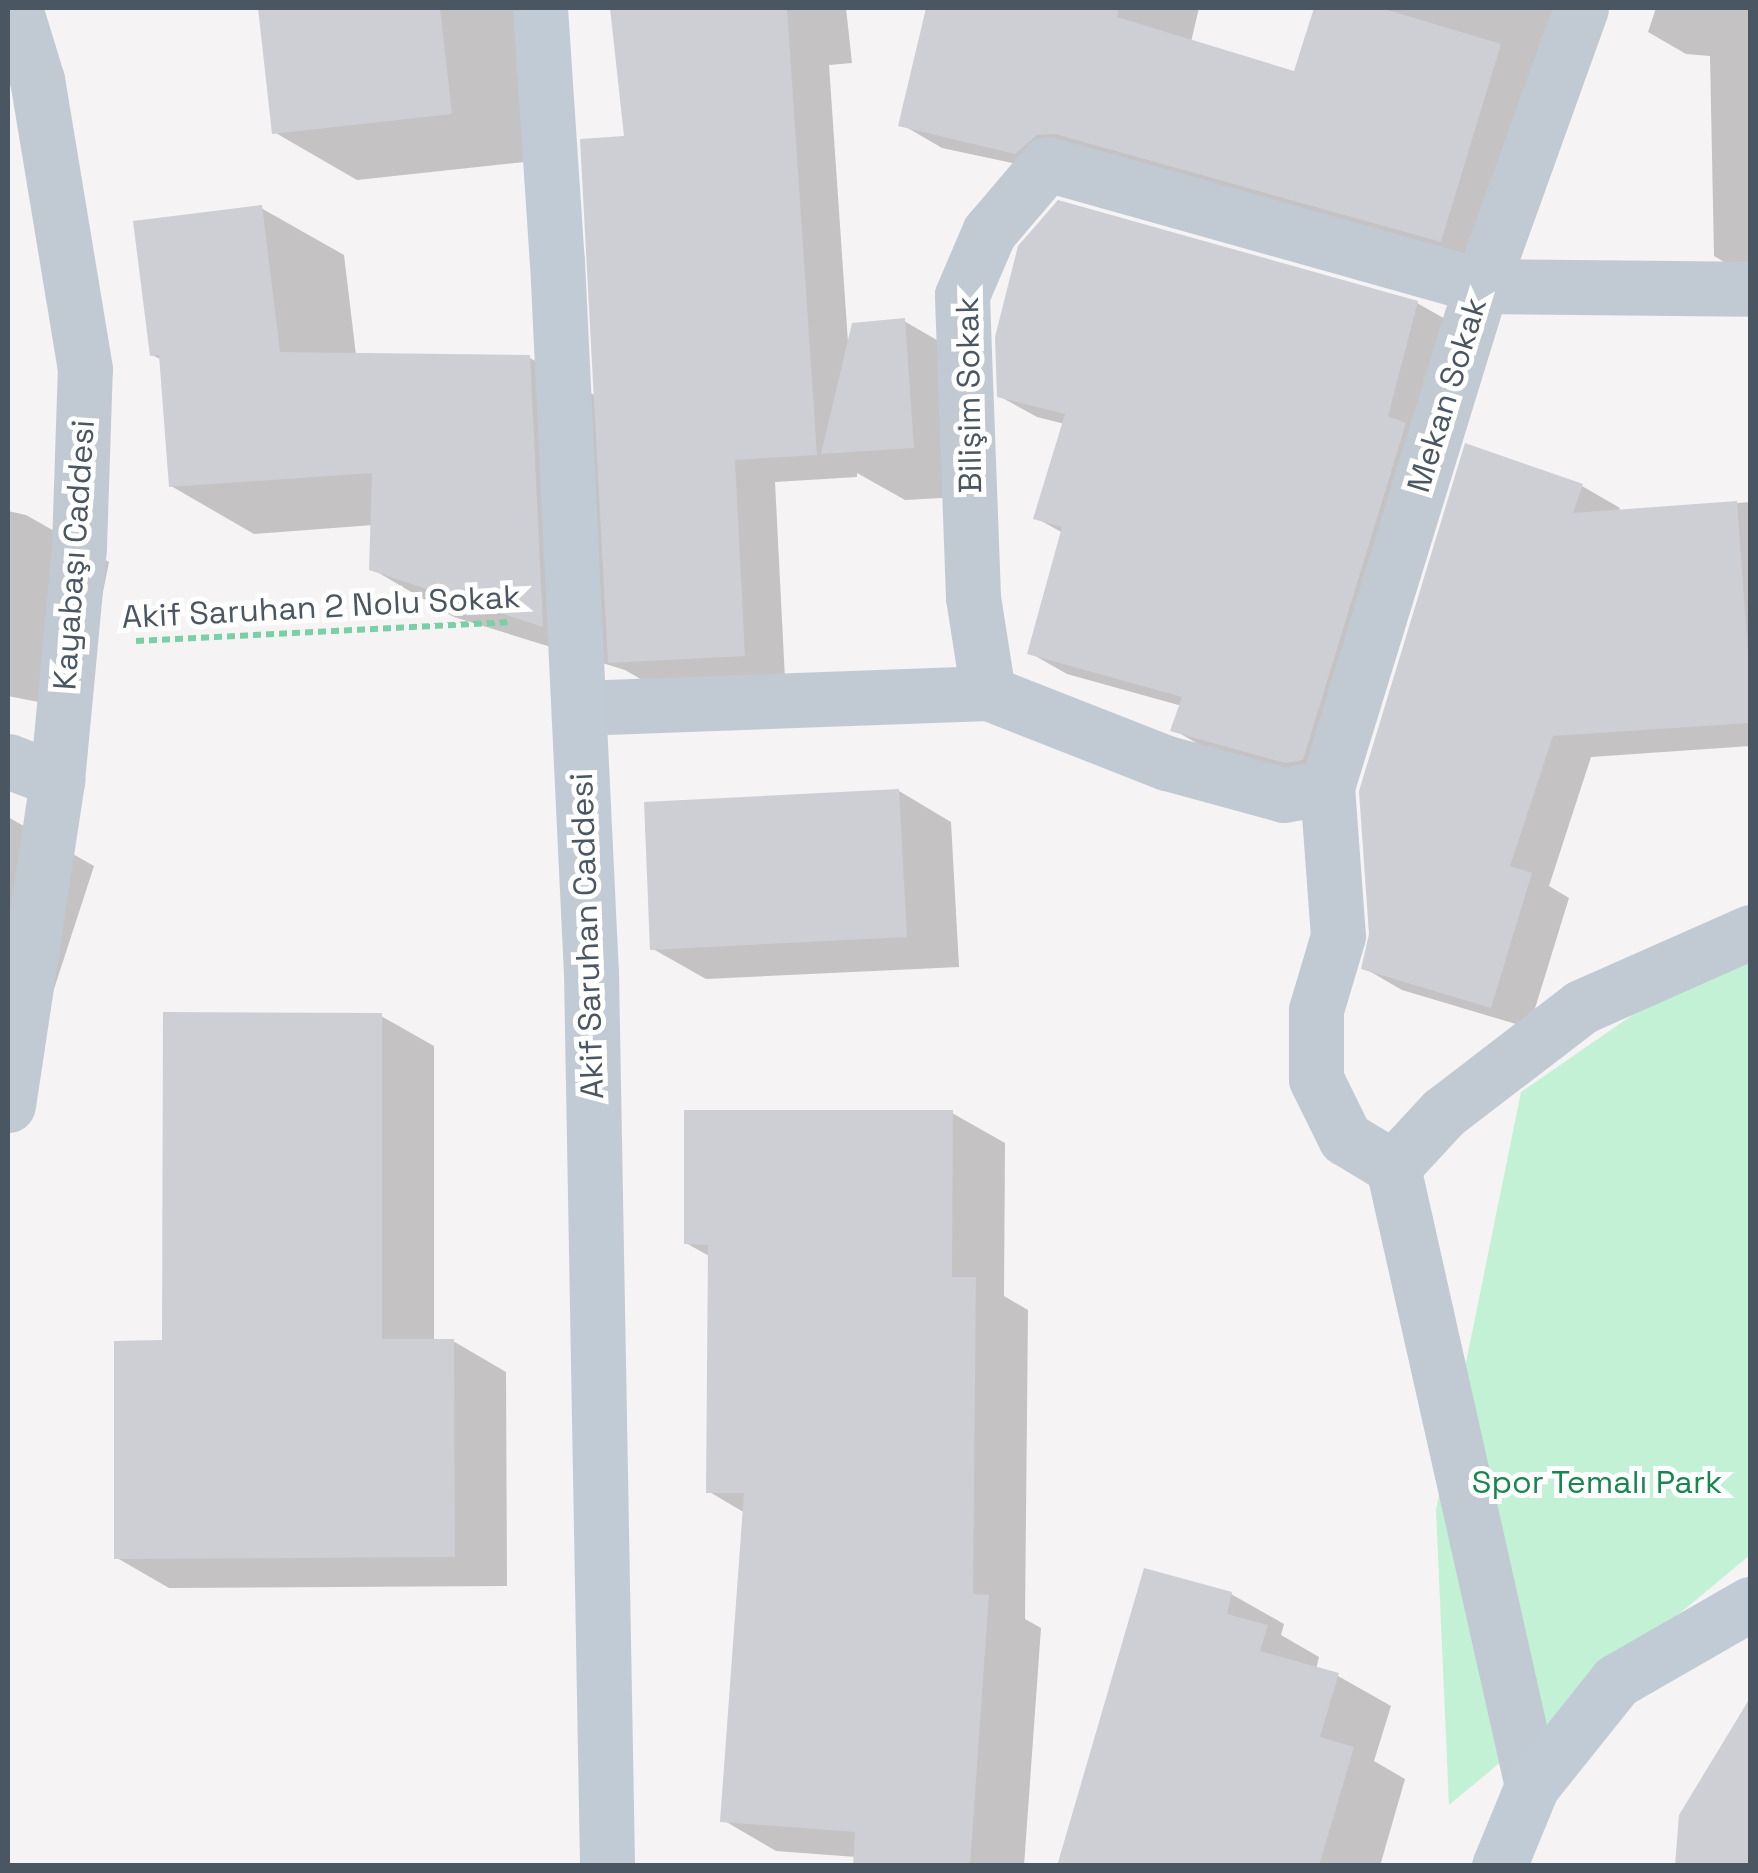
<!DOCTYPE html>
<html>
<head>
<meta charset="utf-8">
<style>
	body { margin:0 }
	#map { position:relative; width:1758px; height:1873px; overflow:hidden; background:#f5f3f3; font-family:"Space Grotesk",sans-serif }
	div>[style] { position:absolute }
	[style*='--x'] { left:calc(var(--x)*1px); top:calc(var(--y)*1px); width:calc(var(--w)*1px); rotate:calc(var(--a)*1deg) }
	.green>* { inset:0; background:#c3f1d5 }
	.shadow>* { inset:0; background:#0003 }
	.building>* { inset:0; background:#cdcfd5 }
	.path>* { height:6px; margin-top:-3px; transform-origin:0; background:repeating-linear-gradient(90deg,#7ad0a6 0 8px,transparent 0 13px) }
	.street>* { height:55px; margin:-27.5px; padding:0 27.5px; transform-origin:27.5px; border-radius:27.5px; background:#c1cad2 }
	.secondary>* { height:55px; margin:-27.5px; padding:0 27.5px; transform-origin:27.5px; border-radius:27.5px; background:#c1cbd6 }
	span { translate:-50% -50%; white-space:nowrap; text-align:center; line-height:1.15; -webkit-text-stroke:10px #fff; paint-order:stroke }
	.street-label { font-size:32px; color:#4a5661 }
	.park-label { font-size:32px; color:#17864f }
	.frame { position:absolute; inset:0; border:10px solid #4a5661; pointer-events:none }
</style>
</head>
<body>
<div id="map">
	<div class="green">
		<div style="clip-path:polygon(1750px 934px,1750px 1555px,1449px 1805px,1436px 1510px,1521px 1092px)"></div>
	</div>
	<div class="shadow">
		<div style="clip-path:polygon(260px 8px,516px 8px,534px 161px,357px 180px,274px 132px)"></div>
		<div style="clip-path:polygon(613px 8px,846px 8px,852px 63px,829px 65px,848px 342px,904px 321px,987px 369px,996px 495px,905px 500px,857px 473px,857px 477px,775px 482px,785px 679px,651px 685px,625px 670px,454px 617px,372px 569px,373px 525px,254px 534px,171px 486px,162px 360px,152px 355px,261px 208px,344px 255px,356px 355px,530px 358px,596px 396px,626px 138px)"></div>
		<div style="clip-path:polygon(929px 8px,1199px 8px,1191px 42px,1296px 74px,1316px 8px,1573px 8px,1482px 264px,942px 148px,901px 124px)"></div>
		<div style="clip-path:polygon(1656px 8px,1750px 8px,1750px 277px,1714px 256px,1710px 56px,1686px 54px,1648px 32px)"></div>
		<div style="clip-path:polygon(1417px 303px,1454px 324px,1339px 780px,1210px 751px,1174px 730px,1182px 706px,1067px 674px,1030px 653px,1063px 533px,1036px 518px,1065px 424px,1037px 417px,999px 396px)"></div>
		<div style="clip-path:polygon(1582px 486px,1620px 508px,1618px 512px,1750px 502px,1750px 746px,1591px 757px,1549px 886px,1569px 898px,1529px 1028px,1402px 990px,1364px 968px)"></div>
		<div style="clip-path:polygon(8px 511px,26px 515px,109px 562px,79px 710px,8px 696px)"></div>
		<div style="clip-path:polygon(899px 791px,951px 822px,959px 967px,706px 979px,653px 949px)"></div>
		<div style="clip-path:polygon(8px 817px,94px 866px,29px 1066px,8px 1058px)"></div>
		<div style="clip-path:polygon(381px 1016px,434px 1046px,434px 1342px,453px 1341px,506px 1372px,507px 1586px,169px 1588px,117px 1558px)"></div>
		<div style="clip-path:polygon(952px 1113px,1005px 1143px,1004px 1296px,1028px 1310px,1025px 1619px,1041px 1628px,1024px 1866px,856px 1866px,856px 1857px,776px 1851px,723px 1820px,745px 1513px,708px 1491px,711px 1257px,686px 1243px)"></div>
		<div style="clip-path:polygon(1231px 1594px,1284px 1624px,1281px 1635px,1319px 1657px,1316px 1669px,1338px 1676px,1391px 1706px,1374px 1761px,1405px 1779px,1380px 1866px,1060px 1865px)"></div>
		<div style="clip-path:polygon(1750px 1739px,1750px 1866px,1678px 1866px,1715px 1762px)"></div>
	</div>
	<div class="building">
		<div style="clip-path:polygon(258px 8px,440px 8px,452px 114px,272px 134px)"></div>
		<div style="clip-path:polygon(610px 8px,787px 8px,817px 455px,735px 460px,745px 656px,608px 663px,580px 139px,624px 136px)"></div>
		<div style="clip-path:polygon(926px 8px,1119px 8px,1117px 17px,1294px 71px,1314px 8px,1381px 8px,1501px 44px,1441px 242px,1055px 134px,1037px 135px,1015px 154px,898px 126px)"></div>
		<div style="clip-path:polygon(1058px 200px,1418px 301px,1388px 416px,1406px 423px,1303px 760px,1285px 763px,1177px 733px,1170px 731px,1182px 697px,1027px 654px,1062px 527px,1033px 519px,1065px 414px,997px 397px,995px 337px,1018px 246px)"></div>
		<div style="clip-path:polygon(262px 205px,280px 352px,530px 355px,543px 627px,369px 570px,372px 473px,169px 487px,159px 355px,150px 356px,133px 221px)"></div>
		<div style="clip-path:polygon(905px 318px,914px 448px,821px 454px,852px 323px)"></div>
		<div style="clip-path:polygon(1465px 443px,1583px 484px,1573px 513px,1737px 501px,1750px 679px,1750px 723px,1553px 736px,1510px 866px,1532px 873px,1491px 1008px,1361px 969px,1369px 934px,1359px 791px)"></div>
		<div style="clip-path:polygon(899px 789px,907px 937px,650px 950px,644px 802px)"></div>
		<div style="clip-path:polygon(163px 1012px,382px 1013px,382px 1339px,454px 1339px,455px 1557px,114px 1559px,114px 1341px,162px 1340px)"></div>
		<div style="clip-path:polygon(684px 1110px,953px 1110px,952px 1277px,976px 1277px,973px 1594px,989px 1595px,970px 1866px,853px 1866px,855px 1832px,720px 1822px,744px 1493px,706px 1493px,708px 1245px,684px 1244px)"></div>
		<div style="clip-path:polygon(1144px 1568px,1232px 1592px,1227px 1614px,1268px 1625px,1260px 1651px,1339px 1673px,1320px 1737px,1354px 1747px,1319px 1866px,1057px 1866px)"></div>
		<div style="clip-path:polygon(1750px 1698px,1750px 1866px,1675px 1866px,1679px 1815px)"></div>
	</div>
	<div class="path">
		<div style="--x:136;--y:641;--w:372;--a:-2.9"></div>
	</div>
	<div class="street">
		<div style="--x:988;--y:693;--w:97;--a:-98.9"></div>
		<div style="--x:973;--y:597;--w:302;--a:-92.1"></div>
		<div style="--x:962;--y:295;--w:69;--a:-66.8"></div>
		<div style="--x:989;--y:232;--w:89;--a:-49.5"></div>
		<div style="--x:1047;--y:164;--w:451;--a:15.7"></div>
		<div style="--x:1481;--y:286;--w:269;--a:0.6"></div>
		<div style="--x:579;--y:708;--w:409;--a:-2.1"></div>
		<div style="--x:988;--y:693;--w:192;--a:21.4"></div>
		<div style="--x:1167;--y:763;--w:121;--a:15.3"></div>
		<div style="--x:1284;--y:795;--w:44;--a:-10.5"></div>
		<div style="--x:1327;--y:787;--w:149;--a:85.8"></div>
		<div style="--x:1338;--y:936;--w:77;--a:106.6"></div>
		<div style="--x:1316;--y:1010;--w:69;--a:90"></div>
		<div style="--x:1316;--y:1079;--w:66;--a:63.8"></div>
		<div style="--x:1345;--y:1138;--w:56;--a:31.1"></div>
		<div style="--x:1393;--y:1167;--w:74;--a:-47.2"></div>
		<div style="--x:1443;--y:1113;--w:174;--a:-37.5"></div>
		<div style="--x:1581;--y:1007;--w:185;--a:-23.9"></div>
		<div style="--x:8;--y:761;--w:53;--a:21.2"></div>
		<div style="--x:1327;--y:787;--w:524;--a:-72.91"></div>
		<div style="--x:1481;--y:286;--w:295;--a:-70.2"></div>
		<div style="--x:8;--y:1105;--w:329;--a:-81.4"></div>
		<div style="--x:57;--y:780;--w:235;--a:-84.6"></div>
		<div style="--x:79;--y:546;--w:177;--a:-88.1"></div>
		<div style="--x:85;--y:369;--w:293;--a:-99.4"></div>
		<div style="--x:37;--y:80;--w:75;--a:-107"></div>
		<div style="--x:1393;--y:1167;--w:634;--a:77.34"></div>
	</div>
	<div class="secondary">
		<div style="--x:540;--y:8;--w:254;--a:86.2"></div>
		<div style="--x:557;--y:261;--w:713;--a:87.27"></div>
		<div style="--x:591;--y:973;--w:893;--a:88.97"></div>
		<div style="--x:1499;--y:1866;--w:87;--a:-67.6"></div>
		<div style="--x:1532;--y:1786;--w:134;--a:-51.3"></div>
		<div style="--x:1616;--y:1681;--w:155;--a:-29.9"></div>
	</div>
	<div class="street-label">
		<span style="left:969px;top:395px;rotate:-91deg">Bilişim Sokak</span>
		<span style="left:1447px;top:395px;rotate:-73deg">Mekan Sokak</span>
		<span style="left:74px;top:555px;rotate:-86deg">Kayabaşı Caddesi</span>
		<span style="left:321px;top:607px;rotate:-3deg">Akif Saruhan 2 Nolu Sokak</span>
		<span style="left:587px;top:936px;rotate:-92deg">Akif Saruhan Caddesi</span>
	</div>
	<div class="park-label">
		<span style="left:1597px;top:1482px">Spor Temalı Park</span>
	</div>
	<div class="frame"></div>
</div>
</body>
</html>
